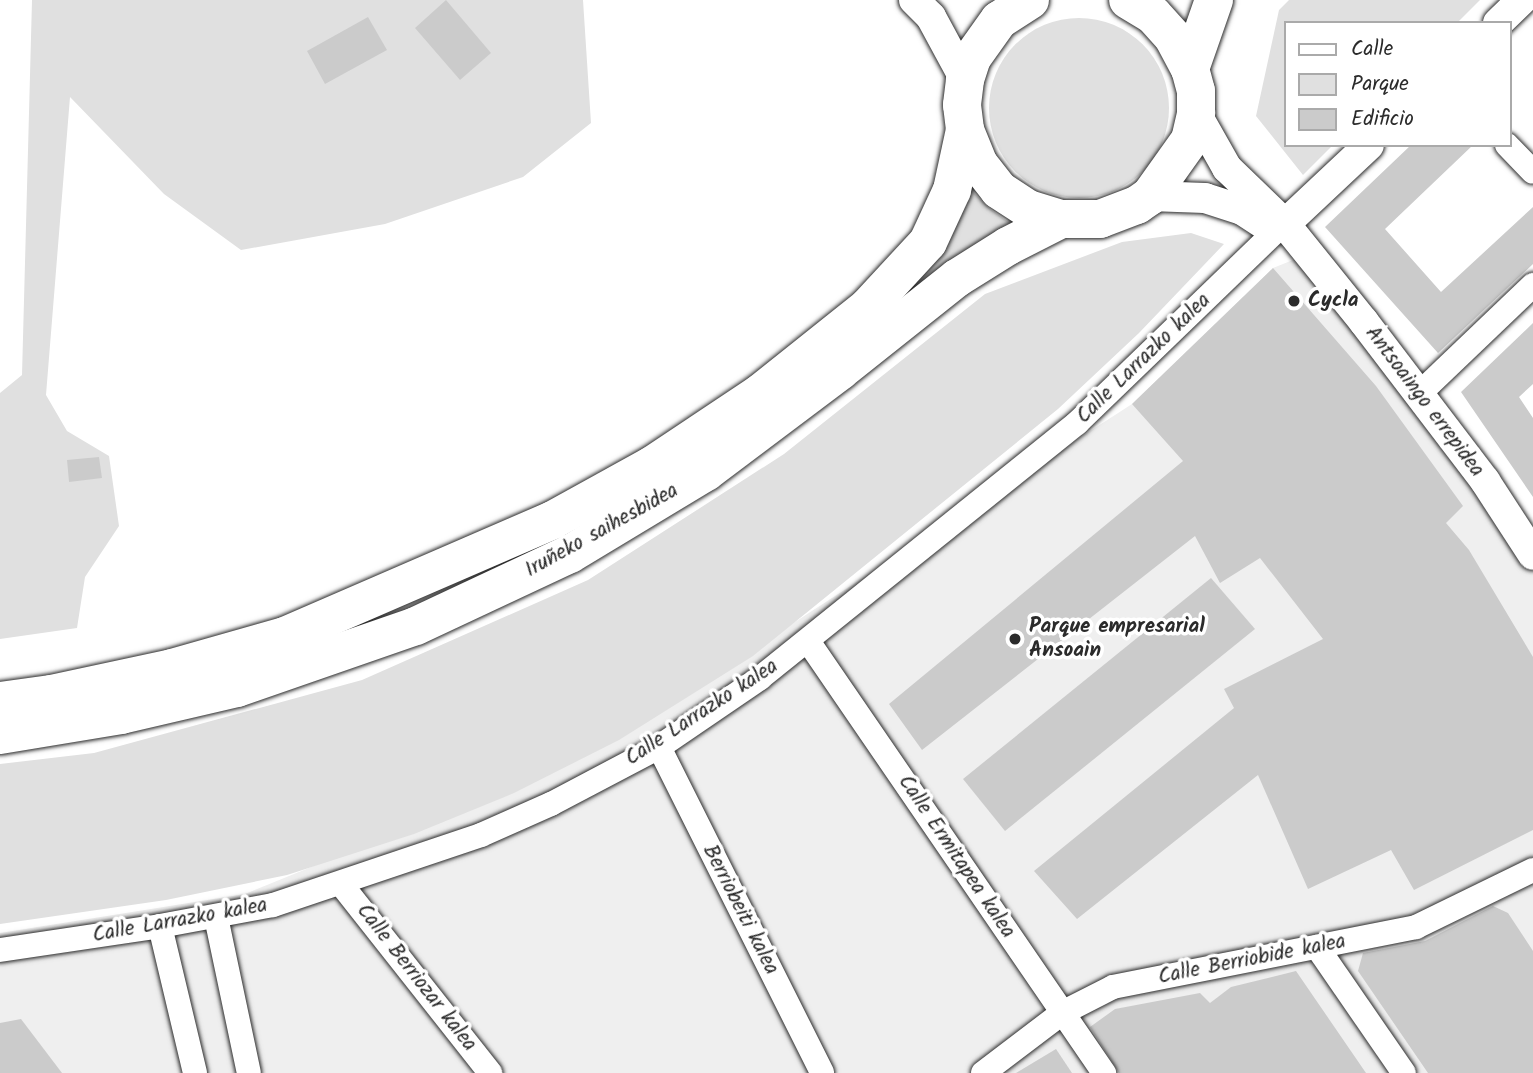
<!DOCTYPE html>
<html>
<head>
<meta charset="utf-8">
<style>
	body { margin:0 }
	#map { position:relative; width:1533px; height:1073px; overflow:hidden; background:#fff; font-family:Kalam,sans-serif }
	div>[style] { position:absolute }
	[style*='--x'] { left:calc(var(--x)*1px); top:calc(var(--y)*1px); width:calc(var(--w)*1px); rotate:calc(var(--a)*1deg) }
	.built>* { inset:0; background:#efefef }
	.green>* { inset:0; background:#e0e0e0 }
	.round { border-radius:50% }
	.building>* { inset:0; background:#cbcbcb }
	.roads { filter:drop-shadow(0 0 2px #2b2b2b) drop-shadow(0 0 2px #2b2b2b) }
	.minor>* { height:24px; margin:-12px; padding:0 12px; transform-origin:12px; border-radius:12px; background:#fff }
	.tertiary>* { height:30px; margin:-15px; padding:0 15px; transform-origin:15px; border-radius:15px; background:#fff }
	.trunk>* { height:38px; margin:-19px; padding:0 19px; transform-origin:19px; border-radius:19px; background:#fff }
	.dots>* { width:19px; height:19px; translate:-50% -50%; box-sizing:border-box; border:4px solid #fff; border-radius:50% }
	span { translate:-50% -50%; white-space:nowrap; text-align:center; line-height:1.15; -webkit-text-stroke:7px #fff; paint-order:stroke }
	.poi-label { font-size:21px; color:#2b2b2b; font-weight:700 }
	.left { translate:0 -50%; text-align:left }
	.street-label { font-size:21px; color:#2b2b2b }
	.legend { position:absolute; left:1284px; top:21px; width:228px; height:126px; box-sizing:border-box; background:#fff; border:2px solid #aaa; margin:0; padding:9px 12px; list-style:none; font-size:21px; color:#2b2b2b }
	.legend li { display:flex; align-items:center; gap:14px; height:35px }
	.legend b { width:35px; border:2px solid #aaa }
</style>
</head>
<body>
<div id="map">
	<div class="built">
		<div style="clip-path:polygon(1308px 254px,1533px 558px,1533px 1073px,0 1073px,0 933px,245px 894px,594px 752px,1132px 404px,1273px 268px)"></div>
	</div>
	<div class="green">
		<div style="clip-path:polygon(32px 0,583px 0,591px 123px,523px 177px,385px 224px,241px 250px,164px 194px,70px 97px,46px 395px,67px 431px,109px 456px,119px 526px,85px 577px,77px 628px,0 639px,0 393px,22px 375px)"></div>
		<div style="clip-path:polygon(1289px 0,1480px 0,1457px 23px,1286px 23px,1286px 145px,1333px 145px,1303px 175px,1256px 116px,1279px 10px)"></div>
		<div class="round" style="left:989px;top:18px;width:180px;height:180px"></div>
		<div style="clip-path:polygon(969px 188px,990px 209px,1015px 227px,907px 294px,952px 229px,966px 205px)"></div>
		<div style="clip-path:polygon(1191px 233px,1224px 244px,1139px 333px,1058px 409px,753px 656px,619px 740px,514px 793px,414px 834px,287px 875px,166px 900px,0 924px,0 764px,94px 753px,362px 680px,588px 580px,784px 454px,985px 294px,1122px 242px)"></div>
	</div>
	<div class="building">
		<div style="clip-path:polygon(446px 0,491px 53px,460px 80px,415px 28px)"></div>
		<div style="clip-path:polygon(368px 17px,387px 50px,325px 84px,307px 51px)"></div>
		<div style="clip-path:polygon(1411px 145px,1473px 145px,1385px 229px,1441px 292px,1533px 207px,1533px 264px,1438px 353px,1325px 227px)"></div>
		<div style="clip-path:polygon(1273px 268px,1376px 386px,1463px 506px,1446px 523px,1469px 550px,1533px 657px,1533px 830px,1414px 890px,1391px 850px,1308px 889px,1258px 775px,1077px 919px,1034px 871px,1234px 708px,1224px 689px,1323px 639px,1260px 558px,1220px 583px,1195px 536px,922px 750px,889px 704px,1183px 461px,1132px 404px)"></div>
		<div style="clip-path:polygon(1533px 323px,1533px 384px,1519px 397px,1533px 418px,1533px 497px,1461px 392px)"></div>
		<div style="clip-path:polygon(99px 457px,102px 478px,69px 482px,67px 460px)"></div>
		<div style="clip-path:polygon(1211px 578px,1255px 629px,1005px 831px,963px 779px)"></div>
		<div style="clip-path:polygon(1493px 906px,1508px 913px,1533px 951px,1533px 1073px,1428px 1073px,1358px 971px,1363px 953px,1425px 941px)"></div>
		<div style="clip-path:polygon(1296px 971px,1366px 1073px,1119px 1073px,1090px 1027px,1115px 1009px,1200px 993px,1210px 1003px,1231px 987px)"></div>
		<div style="clip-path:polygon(21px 1019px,62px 1073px,0 1073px,0 1023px)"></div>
		<div style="clip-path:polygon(1056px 1049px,1072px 1073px,1016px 1073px)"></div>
	</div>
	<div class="roads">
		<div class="minor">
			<div style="--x:1507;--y:145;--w:37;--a:46"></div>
			<div style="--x:1419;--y:394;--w:158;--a:-43.7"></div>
			<div style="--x:808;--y:641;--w:524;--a:55.58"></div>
			<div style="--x:659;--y:747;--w:364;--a:63.4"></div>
			<div style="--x:341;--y:884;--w:241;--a:51.7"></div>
			<div style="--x:216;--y:917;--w:159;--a:78.1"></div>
			<div style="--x:160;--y:926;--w:151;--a:76.6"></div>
			<div style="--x:1317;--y:947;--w:153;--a:55.4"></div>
			<div style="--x:0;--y:950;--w:162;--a:-8.5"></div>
			<div style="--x:160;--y:926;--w:115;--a:-10.5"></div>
			<div style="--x:273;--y:905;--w:219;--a:-18.6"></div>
			<div style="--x:481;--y:835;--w:77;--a:-23.9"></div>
			<div style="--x:551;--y:804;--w:122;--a:-27.8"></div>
			<div style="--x:659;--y:747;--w:122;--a:-34.3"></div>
			<div style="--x:760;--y:678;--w:407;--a:-38.8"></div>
			<div style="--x:1077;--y:423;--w:275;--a:-44"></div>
			<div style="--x:983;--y:1073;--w:99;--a:-37.2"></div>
			<div style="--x:1062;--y:1013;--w:57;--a:-27"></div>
			<div style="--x:1113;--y:987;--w:309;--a:-11.2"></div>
			<div style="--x:1416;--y:927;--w:130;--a:-26"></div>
		</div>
		<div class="tertiary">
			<div style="--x:914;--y:0;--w:24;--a:45"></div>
			<div style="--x:931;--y:17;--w:72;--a:61.6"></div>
			<div style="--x:1498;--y:23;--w:33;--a:-44"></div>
			<div style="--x:1196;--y:113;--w:63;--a:60.6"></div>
			<div style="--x:1227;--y:168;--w:81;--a:44"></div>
			<div style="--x:1285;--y:224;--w:126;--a:51.1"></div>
			<div style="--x:1364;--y:322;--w:200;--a:52.7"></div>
			<div style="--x:1485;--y:481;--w:88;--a:57"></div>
			<div style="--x:1150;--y:196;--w:55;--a:2.1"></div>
			<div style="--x:1205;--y:198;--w:39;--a:18"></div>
			<div style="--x:1242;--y:210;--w:33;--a:33"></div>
			<div style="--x:1285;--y:224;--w:115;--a:-43.2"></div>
		</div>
		<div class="trunk">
			<div style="--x:1030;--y:0;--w:37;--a:147"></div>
			<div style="--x:999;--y:20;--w:47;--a:125.4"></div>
			<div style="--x:972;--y:58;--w:23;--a:108"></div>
			<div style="--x:965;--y:80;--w:25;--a:97"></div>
			<div style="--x:962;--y:105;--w:25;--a:83"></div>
			<div style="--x:965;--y:130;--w:35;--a:68"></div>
			<div style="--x:978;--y:163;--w:34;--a:52"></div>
			<div style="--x:999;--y:190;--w:35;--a:33"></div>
			<div style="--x:1028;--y:209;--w:34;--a:17"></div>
			<div style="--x:1061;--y:219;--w:39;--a:0"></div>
			<div style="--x:1100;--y:219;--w:40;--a:-21"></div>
			<div style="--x:1137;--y:205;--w:16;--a:-35"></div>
			<div style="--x:1150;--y:196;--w:69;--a:-54.5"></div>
			<div style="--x:1190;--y:140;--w:28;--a:-77"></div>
			<div style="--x:1196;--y:113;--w:22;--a:-90"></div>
			<div style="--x:1196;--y:91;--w:23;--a:-105"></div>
			<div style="--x:1190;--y:69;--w:36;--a:-118"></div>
			<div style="--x:1173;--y:37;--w:30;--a:-132"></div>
			<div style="--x:1153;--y:15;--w:29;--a:-149"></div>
			<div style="--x:1190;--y:69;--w:73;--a:-70.8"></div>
			<div style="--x:0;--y:701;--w:51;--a:-7.8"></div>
			<div style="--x:51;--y:694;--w:124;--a:-12.1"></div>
			<div style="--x:172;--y:668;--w:117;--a:-15.8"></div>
			<div style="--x:285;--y:636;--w:292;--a:-23.4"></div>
			<div style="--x:553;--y:520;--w:112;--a:-28.9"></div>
			<div style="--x:651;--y:466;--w:130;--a:-33.7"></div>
			<div style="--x:759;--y:394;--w:139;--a:-38.6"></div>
			<div style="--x:868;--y:307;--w:88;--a:-47.3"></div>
			<div style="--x:928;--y:242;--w:57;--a:-65.2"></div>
			<div style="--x:952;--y:190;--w:61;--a:-77.8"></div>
			<div style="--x:0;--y:735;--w:123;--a:-9.4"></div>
			<div style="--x:121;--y:715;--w:119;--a:-13.1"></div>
			<div style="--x:237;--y:688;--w:189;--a:-19.1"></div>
			<div style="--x:416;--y:626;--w:170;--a:-25.1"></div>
			<div style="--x:570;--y:554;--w:159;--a:-31.1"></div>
			<div style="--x:706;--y:472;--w:168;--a:-37"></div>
			<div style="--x:840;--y:371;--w:149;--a:-38.5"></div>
			<div style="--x:957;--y:278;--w:60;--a:-32.1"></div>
			<div style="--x:1008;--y:246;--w:59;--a:-27"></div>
		</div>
	</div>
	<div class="dots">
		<div style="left:1294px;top:301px;background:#2b2b2b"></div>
		<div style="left:1015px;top:639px;background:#2b2b2b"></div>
	</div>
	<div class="poi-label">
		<span class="left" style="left:1308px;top:301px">Cycla</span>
		<span class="left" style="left:1029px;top:639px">Parque empresarial<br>Ansoain</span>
	</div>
	<div class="street-label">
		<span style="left:1144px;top:359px;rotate:-44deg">Calle Larrazko kalea</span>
		<span style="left:1424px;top:402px;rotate:53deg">Antsoaingo errepidea</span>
		<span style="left:602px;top:531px;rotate:-29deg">Iruñeko saihesbidea</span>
		<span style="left:702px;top:713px;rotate:-33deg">Calle Larrazko kalea</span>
		<span style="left:956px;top:857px;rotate:56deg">Calle Ermitapea kalea</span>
		<span style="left:740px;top:910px;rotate:63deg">Berriobeiti kalea</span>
		<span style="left:180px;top:921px;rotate:-10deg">Calle Larrazko kalea</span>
		<span style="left:1252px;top:960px;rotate:-11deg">Calle Berriobide kalea</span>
		<span style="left:416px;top:978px;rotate:52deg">Calle Berriozar kalea</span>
	</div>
	<ul class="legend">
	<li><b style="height:9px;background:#fff"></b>Calle</li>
	<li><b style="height:19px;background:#e0e0e0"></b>Parque</li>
	<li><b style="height:19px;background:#cbcbcb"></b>Edificio</li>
	</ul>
</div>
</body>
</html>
